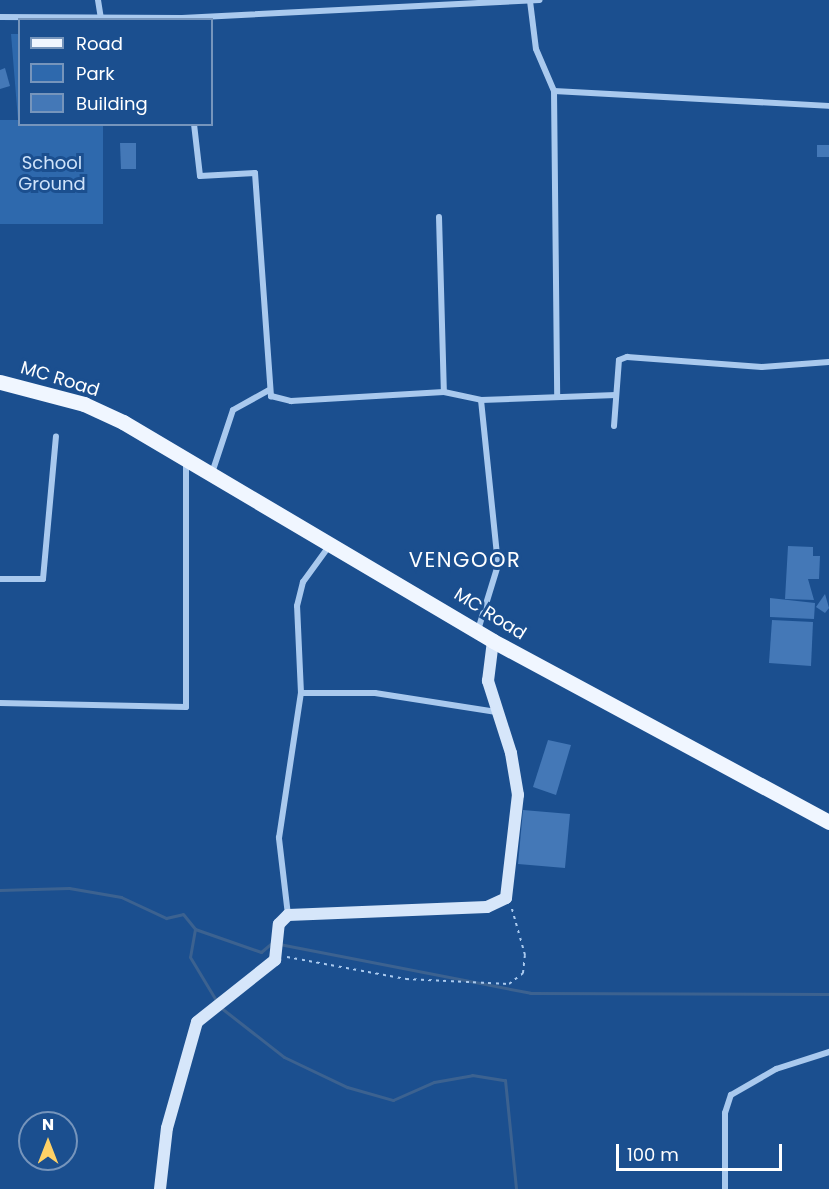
<!DOCTYPE html>
<html>
<head>
<meta charset="utf-8">
<style>
	body { margin:0 }
	#map { position:relative; width:829px; height:1189px; overflow:hidden; background:#1b4f8f; font-family:Poppins,sans-serif }
	div>[style] { position:absolute }
	[style*='--x'] { left:calc(var(--x)*1px); top:calc(var(--y)*1px); width:calc(var(--w)*1px); rotate:calc(var(--a)*1deg) }
	.green>* { inset:0; background:#2e69ad }
	.stream>* { height:3px; margin:-1.5px; padding:0 1.5px; transform-origin:1.5px; border-radius:1.5px; background:#3c6290 }
	.building>* { inset:0; background:#4478b7 }
	.path>* { height:2px; margin-top:-1px; transform-origin:0; background:repeating-linear-gradient(90deg,#a9c9ee 0 3px,transparent 0 7.5px) }
	.street>* { height:6px; margin:-3px; padding:0 3px; transform-origin:3px; border-radius:3px; background:#a9c9ee }
	.secondary>* { height:12px; margin:-6px; padding:0 6px; transform-origin:6px; border-radius:6px; background:#d6e6fa }
	.primary>* { height:15px; margin:-7.5px; padding:0 7.5px; transform-origin:7.5px; border-radius:7.5px; background:#f0f6ff }
	span { translate:-50% -50%; white-space:nowrap; text-align:center; line-height:1.15; -webkit-text-stroke:6px #1b4f8f; paint-order:stroke }
	.park-label { font-size:18px; color:#cfe3fa }
	.street-label { font-size:18px; color:#fff }
	.quarter-label { font-size:21px; color:#fff; letter-spacing:1.5px }
	.legend { position:absolute; left:18px; top:18px; width:195px; height:108px; box-sizing:border-box; background:#1b4f8f; border:2px solid #7695bc; margin:0; padding:8px 10px; list-style:none; font-size:18px; color:#fff }
	.legend li { display:flex; align-items:center; gap:12px; height:30px }
	.legend b { width:30px; border:2px solid #7695bc }
	.north { position:absolute; left:18px; top:1111px; width:60px; height:60px; box-sizing:border-box; background:#1b4f8f; border:2px solid #7695bc; border-radius:50%; rotate:0deg; font-size:16px; font-weight:700; line-height:24px; text-align:center; color:#fff }
	.north::after { content:''; display:block; margin:auto; width:21px; height:27px; background:#ffd166; clip-path:polygon(50% 0,100% 100%,50% 72%,0 100%) }
	.scale { position:absolute; left:616px; top:1144px; width:166px; height:27px; box-sizing:border-box; border:3px solid #fff; border-top:0; padding-left:8px; font-size:18px; line-height:21px; white-space:nowrap; color:#fff; -webkit-text-stroke:4px #1b4f8f; paint-order:stroke }
</style>
</head>
<body>
<div id="map">
	<div class="green">
		<div style="clip-path:polygon(11px 34px,19px 34px,20px 124px,103px 125px,103px 224px,0 224px,0 120px,18px 120px)"></div>
	</div>
	<div class="stream">
		<div style="--x:0;--y:890;--w:69;--a:-1.7"></div>
		<div style="--x:69;--y:888;--w:53;--a:9.8"></div>
		<div style="--x:121;--y:897;--w:50;--a:25"></div>
		<div style="--x:166;--y:918;--w:17;--a:-13"></div>
		<div style="--x:183;--y:914;--w:19;--a:51"></div>
		<div style="--x:195;--y:929;--w:28;--a:100"></div>
		<div style="--x:190;--y:957;--w:52;--a:59"></div>
		<div style="--x:195;--y:929;--w:70;--a:19.2"></div>
		<div style="--x:261;--y:952;--w:16;--a:-40"></div>
		<div style="--x:279;--y:944;--w:256;--a:11"></div>
		<div style="--x:530;--y:993;--w:299;--a:0.2"></div>
		<div style="--x:220;--y:1007;--w:81;--a:38"></div>
		<div style="--x:284;--y:1057;--w:70;--a:25.5"></div>
		<div style="--x:347;--y:1087;--w:48;--a:15.8"></div>
		<div style="--x:393;--y:1100;--w:45;--a:-23.7"></div>
		<div style="--x:434;--y:1082;--w:39;--a:-10"></div>
		<div style="--x:472;--y:1075;--w:33;--a:9"></div>
		<div style="--x:505;--y:1080;--w:110;--a:84.2"></div>
	</div>
	<div class="building">
		<div style="clip-path:polygon(5px 68px,10px 86px,0 89px,0 70px)"></div>
		<div style="clip-path:polygon(120px 143px,136px 143px,136px 169px,121px 169px)"></div>
		<div style="clip-path:polygon(817px 145px,829px 145px,829px 157px,817px 157px)"></div>
		<div style="clip-path:polygon(788px 546px,813px 547px,813px 556px,820px 556px,819px 579px,808px 579px,814px 600px,785px 599px)"></div>
		<div style="clip-path:polygon(825px 594px,829px 608px,825px 613px,816px 607px)"></div>
		<div style="clip-path:polygon(770px 598px,815px 603px,814px 619px,770px 617px)"></div>
		<div style="clip-path:polygon(772px 620px,813px 622px,811px 666px,769px 663px)"></div>
		<div style="clip-path:polygon(548px 740px,571px 745px,556px 795px,533px 787px)"></div>
		<div style="clip-path:polygon(523px 810px,570px 814px,565px 868px,518px 864px)"></div>
	</div>
	<div class="path">
		<div style="--x:287;--y:957;--w:121;--a:10.5"></div>
		<div style="--x:406;--y:979;--w:103;--a:2.8"></div>
		<div style="--x:509;--y:984;--w:18;--a:-38"></div>
		<div style="--x:523;--y:973;--w:18;--a:-84"></div>
		<div style="--x:525;--y:955;--w:48;--a:-105.8"></div>
	</div>
	<div class="street">
		<div style="--x:98;--y:0;--w:18;--a:81"></div>
		<div style="--x:530;--y:1;--w:48;--a:82.9"></div>
		<div style="--x:536;--y:49;--w:46;--a:66.8"></div>
		<div style="--x:554;--y:91;--w:306;--a:89.4"></div>
		<div style="--x:0;--y:17;--w:182;--a:0.3"></div>
		<div style="--x:182;--y:18;--w:358;--a:-2.9"></div>
		<div style="--x:554;--y:91;--w:275;--a:3.1"></div>
		<div style="--x:194;--y:124;--w:52;--a:83.4"></div>
		<div style="--x:200;--y:176;--w:55;--a:-3.1"></div>
		<div style="--x:255;--y:173;--w:224;--a:85.9"></div>
		<div style="--x:271;--y:396;--w:21;--a:14"></div>
		<div style="--x:291;--y:401;--w:153;--a:-3.4"></div>
		<div style="--x:444;--y:392;--w:38;--a:12"></div>
		<div style="--x:481;--y:400;--w:166;--a:84.1"></div>
		<div style="--x:498;--y:565;--w:68;--a:107.1"></div>
		<div style="--x:439;--y:217;--w:175;--a:88.4"></div>
		<div style="--x:481;--y:400;--w:135;--a:-2.1"></div>
		<div style="--x:614;--y:426;--w:66;--a:-85.7"></div>
		<div style="--x:619;--y:360;--w:9;--a:-21"></div>
		<div style="--x:627;--y:357;--w:135;--a:4.2"></div>
		<div style="--x:762;--y:367;--w:67;--a:-4.3"></div>
		<div style="--x:212;--y:473;--w:66;--a:-71.6"></div>
		<div style="--x:233;--y:410;--w:41;--a:-29.1"></div>
		<div style="--x:0;--y:579;--w:43;--a:0"></div>
		<div style="--x:43;--y:579;--w:143;--a:-84.8"></div>
		<div style="--x:301;--y:693;--w:74;--a:0"></div>
		<div style="--x:375;--y:693;--w:123;--a:8.9"></div>
		<div style="--x:0;--y:703;--w:186;--a:1.2"></div>
		<div style="--x:186;--y:707;--w:246;--a:-90"></div>
		<div style="--x:288;--y:915;--w:78;--a:-96.7"></div>
		<div style="--x:279;--y:838;--w:147;--a:-81.4"></div>
		<div style="--x:301;--y:693;--w:87;--a:-92.6"></div>
		<div style="--x:297;--y:606;--w:25;--a:-76"></div>
		<div style="--x:303;--y:582;--w:46;--a:-53.9"></div>
		<div style="--x:725;--y:1189;--w:76;--a:-90"></div>
		<div style="--x:725;--y:1113;--w:19;--a:-72"></div>
		<div style="--x:731;--y:1095;--w:52;--a:-30"></div>
		<div style="--x:776;--y:1069;--w:56;--a:-17.8"></div>
	</div>
	<div class="secondary">
		<div style="--x:160;--y:1189;--w:61;--a:-83.5"></div>
		<div style="--x:167;--y:1128;--w:110;--a:-74.2"></div>
		<div style="--x:197;--y:1022;--w:100;--a:-38.5"></div>
		<div style="--x:275;--y:960;--w:36;--a:-84"></div>
		<div style="--x:279;--y:924;--w:13;--a:-45"></div>
		<div style="--x:288;--y:915;--w:199;--a:-2.3"></div>
		<div style="--x:487;--y:907;--w:21;--a:-25"></div>
		<div style="--x:506;--y:898;--w:104;--a:-83.4"></div>
		<div style="--x:518;--y:795;--w:43;--a:-99.5"></div>
		<div style="--x:511;--y:753;--w:76;--a:-107.7"></div>
		<div style="--x:488;--y:681;--w:40;--a:-82.9"></div>
	</div>
	<div class="primary">
		<div style="--x:0;--y:382;--w:87;--a:14.7"></div>
		<div style="--x:84;--y:404;--w:43;--a:24.8"></div>
		<div style="--x:123;--y:422;--w:430;--a:30.6"></div>
		<div style="--x:493;--y:641;--w:382;--a:28.3"></div>
	</div>
	<div class="park-label">
		<span style="left:52px;top:174px">School<br>Ground</span>
	</div>
	<div class="street-label">
		<span style="left:60px;top:379px;rotate:17deg">MC Road</span>
		<span style="left:490px;top:614px;rotate:32deg">MC Road</span>
	</div>
	<div class="quarter-label">
		<span style="left:465px;top:560px">VENGOOR</span>
	</div>
	<ul class="legend">
	<li><b style="height:8px;background:#f0f6ff"></b>Road</li>
	<li><b style="height:16px;background:#2e69ad"></b>Park</li>
	<li><b style="height:16px;background:#4478b7"></b>Building</li>
	</ul>
	<div class="north">N</div>
	<div class="scale">100 m</div>
</div>
</body>
</html>
